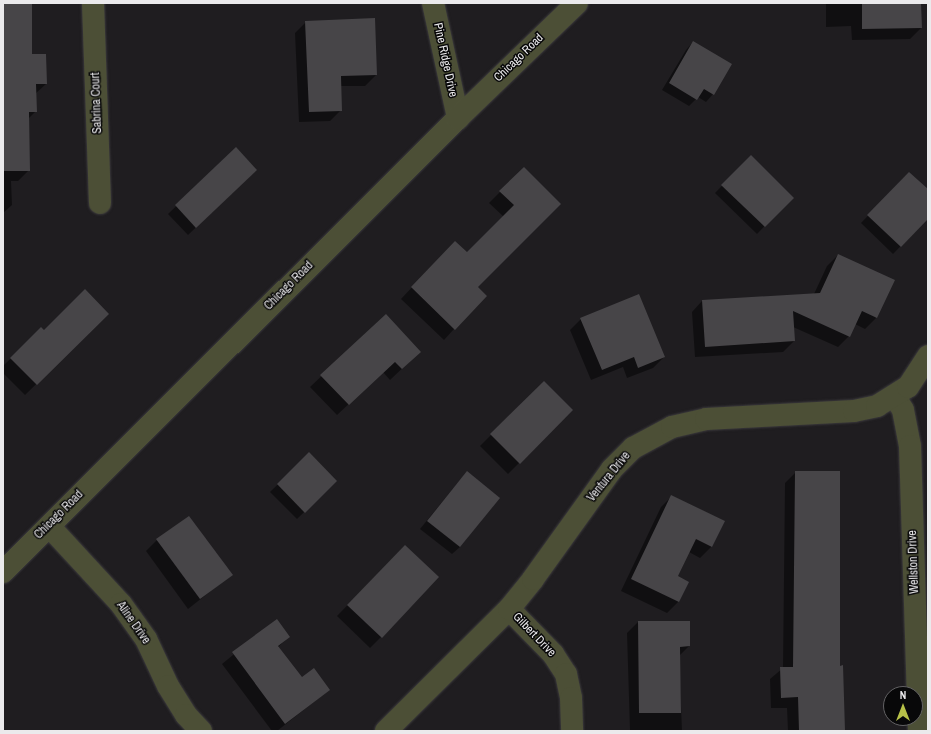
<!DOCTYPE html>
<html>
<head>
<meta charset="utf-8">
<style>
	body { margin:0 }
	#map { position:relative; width:931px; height:734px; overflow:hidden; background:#1f1d20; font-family:"Archivo Narrow",sans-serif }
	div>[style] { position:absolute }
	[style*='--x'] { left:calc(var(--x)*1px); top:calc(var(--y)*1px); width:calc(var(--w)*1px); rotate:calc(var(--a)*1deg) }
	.shadow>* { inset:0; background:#0007 }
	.building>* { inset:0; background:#474548 }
	.roads { filter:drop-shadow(0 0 1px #3c3a3d) drop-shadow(0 0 1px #3c3a3d) }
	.minor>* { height:22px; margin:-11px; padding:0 11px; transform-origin:11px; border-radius:11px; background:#4c4f36 }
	span { translate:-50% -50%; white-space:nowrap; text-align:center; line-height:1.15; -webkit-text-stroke:3px #080809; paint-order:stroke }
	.street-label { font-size:12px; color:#ebeaec }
	.frame { position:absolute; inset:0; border:4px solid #ebeaec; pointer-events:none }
	.north { position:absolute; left:883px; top:686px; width:40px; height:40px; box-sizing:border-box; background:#080809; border:1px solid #636264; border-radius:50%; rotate:0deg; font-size:11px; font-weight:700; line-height:16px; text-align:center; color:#ebeaec }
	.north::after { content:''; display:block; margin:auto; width:14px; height:18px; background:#b7c148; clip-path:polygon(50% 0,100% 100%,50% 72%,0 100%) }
</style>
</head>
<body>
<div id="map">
	<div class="shadow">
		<div style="clip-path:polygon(3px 3px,31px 3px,31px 55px,46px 84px,35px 94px,36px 111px,28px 119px,29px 170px,18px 181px,11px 181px,12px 205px,3px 213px)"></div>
		<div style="clip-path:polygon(826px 3px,920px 3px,921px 28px,910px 39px,852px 40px,851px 26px,826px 27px)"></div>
		<div style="clip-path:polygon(306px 22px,376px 75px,365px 86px,340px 86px,341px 110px,330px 121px,299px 122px,295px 33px)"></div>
		<div style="clip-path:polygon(693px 42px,713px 94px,706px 102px,698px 97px,689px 106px,662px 90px,686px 50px)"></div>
		<div style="clip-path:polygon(236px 149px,249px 177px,188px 235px,168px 214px)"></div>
		<div style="clip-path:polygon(751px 156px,792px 198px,757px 234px,715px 193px)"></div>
		<div style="clip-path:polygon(524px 168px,559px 204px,477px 287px,454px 329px,444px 340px,401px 299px,444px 253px,467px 253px,504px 217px,489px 203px)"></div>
		<div style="clip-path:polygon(909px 173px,928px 191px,928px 218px,893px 254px,861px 223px)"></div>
		<div style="clip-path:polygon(838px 255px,876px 318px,865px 329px,855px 324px,849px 336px,838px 347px,793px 327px,794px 341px,783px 352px,695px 357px,692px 312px,702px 301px,814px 294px,827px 266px)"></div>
		<div style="clip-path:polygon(108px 314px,25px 395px,3px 373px,3px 366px,41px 329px,44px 332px)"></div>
		<div style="clip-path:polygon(386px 315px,409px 362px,390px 380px,383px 372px,337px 415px,310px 387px)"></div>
		<div style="clip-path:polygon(581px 319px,664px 357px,653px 368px,627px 378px,623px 367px,591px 380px,570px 330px)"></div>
		<div style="clip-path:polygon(544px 382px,572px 410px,508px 474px,480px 446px)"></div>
		<div style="clip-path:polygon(309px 454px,336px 481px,297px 519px,270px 492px)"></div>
		<div style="clip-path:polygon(796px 472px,839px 667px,844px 731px,788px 731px,787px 708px,771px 708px,770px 679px,783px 668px,785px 483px)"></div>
		<div style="clip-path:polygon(460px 480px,460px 547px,452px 554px,420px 529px)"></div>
		<div style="clip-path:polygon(672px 496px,724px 521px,711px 547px,700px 558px,689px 552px,677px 577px,688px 582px,678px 602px,667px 613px,621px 591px,661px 507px)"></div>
		<div style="clip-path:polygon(157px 540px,231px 575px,188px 609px,146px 551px)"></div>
		<div style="clip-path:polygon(394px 557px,381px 637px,370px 648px,337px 616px)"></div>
		<div style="clip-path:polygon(276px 620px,289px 637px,278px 647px,301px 678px,329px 690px,277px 731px,272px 731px,222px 664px)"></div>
		<div style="clip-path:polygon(638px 622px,689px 646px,679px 656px,682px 731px,630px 731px,627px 633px)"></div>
	</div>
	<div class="building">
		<div style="clip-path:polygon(3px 3px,32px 3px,32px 54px,46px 54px,47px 84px,36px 84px,37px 112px,29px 112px,30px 171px,3px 171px)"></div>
		<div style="clip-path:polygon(862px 3px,921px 3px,922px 28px,862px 29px)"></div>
		<div style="clip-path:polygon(375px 18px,377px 75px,341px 76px,342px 111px,309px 112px,305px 21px)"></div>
		<div style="clip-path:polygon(693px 41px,732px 64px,714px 95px,704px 89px,697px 100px,669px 83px)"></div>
		<div style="clip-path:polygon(236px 147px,257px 170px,196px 228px,175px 205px)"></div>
		<div style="clip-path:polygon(751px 155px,794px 198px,765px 227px,721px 185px)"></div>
		<div style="clip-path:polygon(524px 167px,561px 204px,478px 287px,487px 296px,455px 330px,411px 287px,455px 241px,467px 252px,514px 205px,499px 191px)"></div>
		<div style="clip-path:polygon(909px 172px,928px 189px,928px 219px,901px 247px,867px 215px)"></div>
		<div style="clip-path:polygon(838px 254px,895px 280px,877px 318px,862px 311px,850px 337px,793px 311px,795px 341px,705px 347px,702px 300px,820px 293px)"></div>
		<div style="clip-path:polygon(85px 289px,109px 314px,37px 385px,10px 358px,41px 327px,44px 330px)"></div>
		<div style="clip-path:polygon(639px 294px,665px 357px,638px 368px,634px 357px,602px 370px,580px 318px)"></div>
		<div style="clip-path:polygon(386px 314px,421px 352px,402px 369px,395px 362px,349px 405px,320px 375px)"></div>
		<div style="clip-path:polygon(544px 381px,573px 410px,520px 464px,490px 434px)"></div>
		<div style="clip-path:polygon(309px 452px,337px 481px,305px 513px,277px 484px)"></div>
		<div style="clip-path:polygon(467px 471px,500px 498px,460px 547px,427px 521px)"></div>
		<div style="clip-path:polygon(795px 471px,840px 471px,840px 666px,843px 665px,845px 731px,799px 731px,798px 697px,781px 698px,780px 667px,793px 667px)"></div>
		<div style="clip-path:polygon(671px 495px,725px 521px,712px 547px,696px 539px,678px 576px,689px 582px,679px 602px,631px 579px)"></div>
		<div style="clip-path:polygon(189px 516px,233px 575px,200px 599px,156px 539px)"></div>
		<div style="clip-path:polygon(405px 545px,439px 577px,382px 638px,347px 605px)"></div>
		<div style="clip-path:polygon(277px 619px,290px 637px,278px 646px,302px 677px,314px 668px,330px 690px,285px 724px,232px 652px)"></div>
		<div style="clip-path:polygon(638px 621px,690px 621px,690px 646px,680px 647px,681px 713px,639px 713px)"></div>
	</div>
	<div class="roads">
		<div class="minor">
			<div style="--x:93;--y:3;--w:200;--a:88"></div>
			<div style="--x:433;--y:3;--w:118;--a:77.7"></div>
			<div style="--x:895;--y:397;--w:15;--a:58"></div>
			<div style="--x:903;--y:410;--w:37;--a:79"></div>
			<div style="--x:910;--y:446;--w:285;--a:88.2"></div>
			<div style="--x:49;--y:526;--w:106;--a:47.3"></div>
			<div style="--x:121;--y:604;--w:43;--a:54.5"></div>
			<div style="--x:146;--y:639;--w:52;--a:64.9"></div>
			<div style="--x:168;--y:686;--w:34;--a:58"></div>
			<div style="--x:186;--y:715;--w:22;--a:47"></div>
			<div style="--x:3;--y:572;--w:643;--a:-44.94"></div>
			<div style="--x:458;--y:118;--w:165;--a:-44"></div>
			<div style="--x:509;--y:609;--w:63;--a:45.6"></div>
			<div style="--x:553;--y:654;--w:24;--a:57"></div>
			<div style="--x:566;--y:674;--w:25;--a:78"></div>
			<div style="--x:571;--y:698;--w:33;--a:88"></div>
			<div style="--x:386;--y:731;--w:173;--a:-44.8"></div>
			<div style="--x:509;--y:609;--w:38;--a:-51"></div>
			<div style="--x:533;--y:579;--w:135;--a:-54.3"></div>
			<div style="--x:612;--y:469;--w:30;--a:-45"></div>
			<div style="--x:633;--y:448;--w:44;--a:-28.3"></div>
			<div style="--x:672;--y:427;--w:35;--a:-13"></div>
			<div style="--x:706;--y:419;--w:148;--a:-3.1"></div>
			<div style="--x:854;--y:411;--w:24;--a:-12"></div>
			<div style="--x:877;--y:406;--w:36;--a:-32"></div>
			<div style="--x:908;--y:387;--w:37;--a:-57"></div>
		</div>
	</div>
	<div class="street-label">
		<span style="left:519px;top:58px;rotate:-44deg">Chicago Road</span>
		<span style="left:445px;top:60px;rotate:78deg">Pine Ridge Drive</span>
		<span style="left:97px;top:103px;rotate:-92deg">Sabrina Court</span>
		<span style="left:289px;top:286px;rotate:-45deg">Chicago Road</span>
		<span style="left:609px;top:477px;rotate:-51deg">Ventura Drive</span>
		<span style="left:59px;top:515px;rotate:-45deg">Chicago Road</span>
		<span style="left:914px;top:562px;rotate:-92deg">Wellston Drive</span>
		<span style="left:133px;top:623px;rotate:55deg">Aline Drive</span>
		<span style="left:534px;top:635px;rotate:46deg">Gilbert Drive</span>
	</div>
	<div class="frame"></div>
	<div class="north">N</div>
</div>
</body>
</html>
